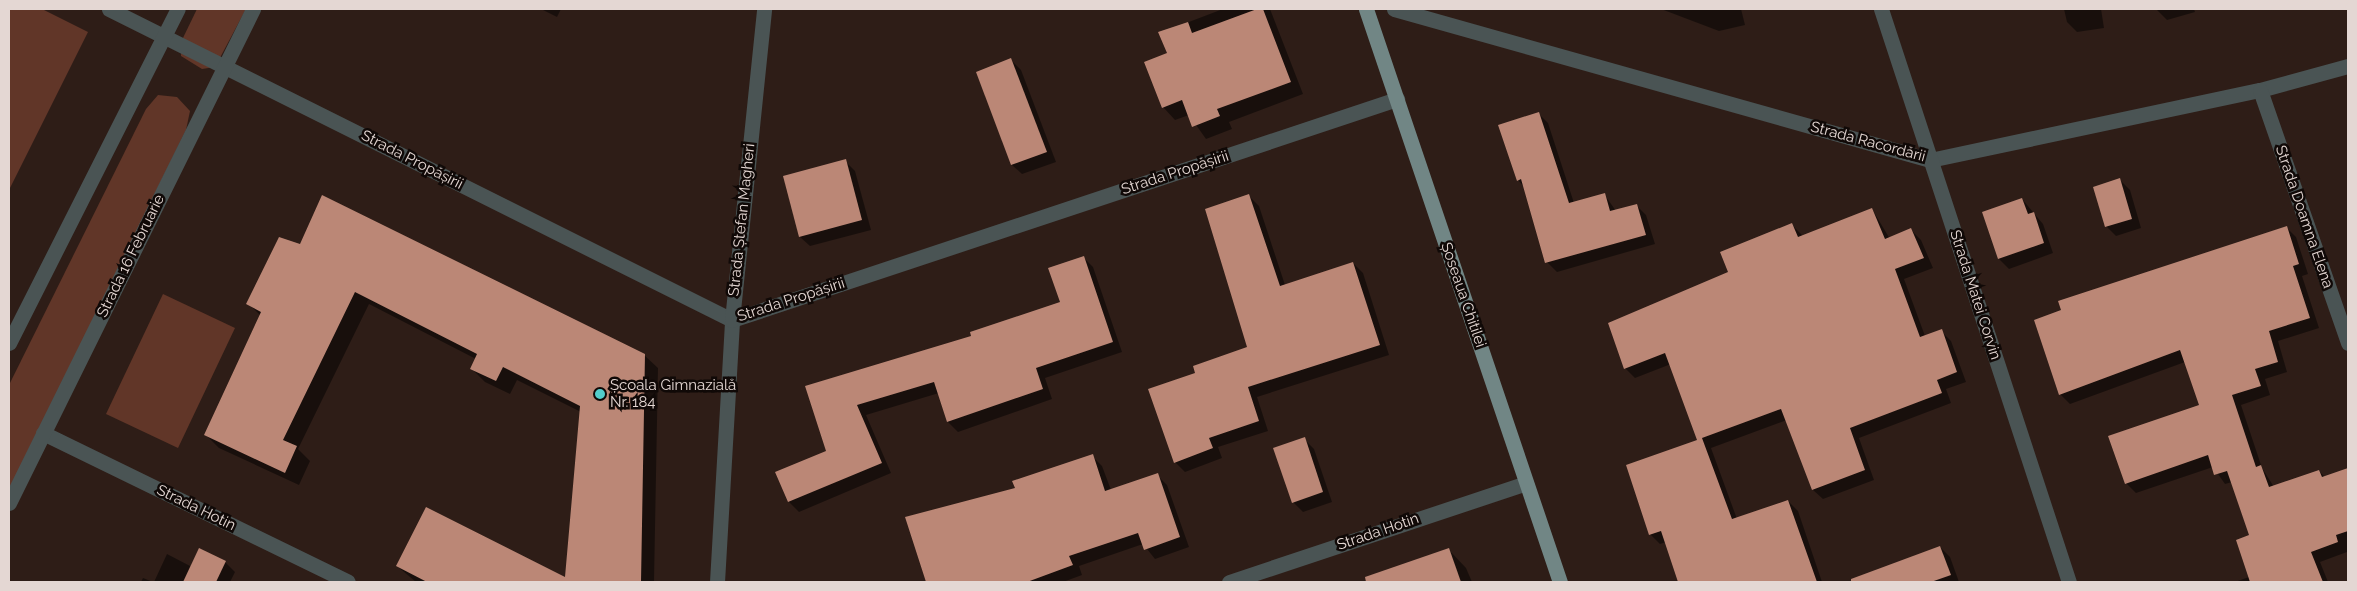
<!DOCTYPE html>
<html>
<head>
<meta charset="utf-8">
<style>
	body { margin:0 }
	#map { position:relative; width:2357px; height:591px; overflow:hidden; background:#2e1d17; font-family:Raleway,sans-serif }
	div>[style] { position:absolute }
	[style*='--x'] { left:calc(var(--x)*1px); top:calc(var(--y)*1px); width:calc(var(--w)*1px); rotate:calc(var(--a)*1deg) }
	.green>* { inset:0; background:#613628 }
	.shadow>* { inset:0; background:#0007 }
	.building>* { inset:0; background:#bb8776 }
	.minor>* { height:15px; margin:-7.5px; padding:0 7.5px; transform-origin:7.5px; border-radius:7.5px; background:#4a5454 }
	.major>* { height:15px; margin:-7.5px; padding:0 7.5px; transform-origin:7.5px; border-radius:7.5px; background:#718685 }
	.dots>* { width:14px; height:14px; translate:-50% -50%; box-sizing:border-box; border:2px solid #100907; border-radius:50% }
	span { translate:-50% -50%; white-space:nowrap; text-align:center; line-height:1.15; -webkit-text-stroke:5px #100907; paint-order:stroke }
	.street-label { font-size:15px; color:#e4d7d3 }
	.poi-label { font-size:15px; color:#e4d7d3 }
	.left { translate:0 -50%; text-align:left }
	.frame { position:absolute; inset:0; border:10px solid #e4d7d3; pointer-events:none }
</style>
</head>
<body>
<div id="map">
	<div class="green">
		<div style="clip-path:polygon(9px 9px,42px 9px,88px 32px,9px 190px)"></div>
		<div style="clip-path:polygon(197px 9px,246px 9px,215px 67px,202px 69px,181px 56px,181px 42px)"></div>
		<div style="clip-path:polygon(158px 95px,177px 97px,190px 111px,186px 130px,9px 491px,9px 385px,146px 109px)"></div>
		<div style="clip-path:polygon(163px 294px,235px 328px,178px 448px,106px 414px)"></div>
	</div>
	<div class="shadow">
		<div style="clip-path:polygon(541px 9px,561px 9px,557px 17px)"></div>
		<div style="clip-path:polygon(1270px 9px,1303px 94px,1229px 122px,1232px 129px,1206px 139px,1189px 115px,1175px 120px,1163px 107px,1168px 54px,1160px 33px,1223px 9px)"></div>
		<div style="clip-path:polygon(1661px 9px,1741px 9px,1745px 25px,1719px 31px)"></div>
		<div style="clip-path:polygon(2064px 9px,2101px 9px,2104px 28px,2077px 32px,2067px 22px)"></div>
		<div style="clip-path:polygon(2194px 9px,2195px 12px,2167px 20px,2156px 9px)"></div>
		<div style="clip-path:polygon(1011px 60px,1021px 70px,1056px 162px,1022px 174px,1012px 165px)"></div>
		<div style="clip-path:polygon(1538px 113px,1548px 123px,1574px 203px,1604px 194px,1616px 211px,1636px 205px,1646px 215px,1655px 244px,1557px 272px,1547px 262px,1524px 187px,1518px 180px)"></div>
		<div style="clip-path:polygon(845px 161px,855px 171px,871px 230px,810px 246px,800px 237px)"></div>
		<div style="clip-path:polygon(2120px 180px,2130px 190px,2141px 228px,2116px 236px,2106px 226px)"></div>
		<div style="clip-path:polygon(1249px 196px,1259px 206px,1285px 285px,1353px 263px,1363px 273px,1389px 355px,1257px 397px,1268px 431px,1218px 447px,1222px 458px,1185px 472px,1175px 462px,1197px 373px,1248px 348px)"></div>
		<div style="clip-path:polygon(2022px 199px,2043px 224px,2053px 253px,2009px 269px,1999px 259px,1983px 213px)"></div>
		<div style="clip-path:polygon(1872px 209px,1890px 239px,1911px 230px,1921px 240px,1933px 268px,1904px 279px,1925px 336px,1941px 331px,1951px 341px,1966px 382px,1946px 389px,1951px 403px,1859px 438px,1874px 480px,1823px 499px,1813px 490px,1787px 420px,1711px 448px,1737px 519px,1788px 501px,1798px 511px,1822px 582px,1679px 582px,1666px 542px,1660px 544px,1650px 534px,1698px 440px,1671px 364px,1635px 378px,1625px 368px,1729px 272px,1792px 225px,1803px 236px)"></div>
		<div style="clip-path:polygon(2286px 227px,2296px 237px,2308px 274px,2302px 276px,2319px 328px,2278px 341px,2287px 372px,2265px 379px,2270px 395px,2241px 405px,2262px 468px,2274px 487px,2319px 471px,2325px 477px,2344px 471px,2348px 475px,2347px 552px,2320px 562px,2328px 582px,2235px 582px,2249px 577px,2251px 536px,2232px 482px,2225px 484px,2213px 467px,2136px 493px,2126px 483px,2200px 406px,2185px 362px,2070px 404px,2060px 394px)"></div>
		<div style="clip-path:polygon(279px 238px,644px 355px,658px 368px,654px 582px,566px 582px,581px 412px,517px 380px,510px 394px,485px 382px,471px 368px,476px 359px,369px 304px,298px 449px,310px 461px,299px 485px,219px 448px,206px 435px,261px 316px,248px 303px)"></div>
		<div style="clip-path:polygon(1083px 257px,1093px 267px,1122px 352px,1045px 378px,1052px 399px,958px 432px,948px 422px,939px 393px,866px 415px,891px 473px,799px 512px,789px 502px,777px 473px,827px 452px,806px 387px,973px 337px,1062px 303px)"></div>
		<div style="clip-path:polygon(1304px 439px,1314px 449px,1332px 502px,1303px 512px,1293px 502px)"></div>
		<div style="clip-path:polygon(1092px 456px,1102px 466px,1111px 490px,1157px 475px,1167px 485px,1189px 547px,1155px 559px,1143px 544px,1079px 566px,1082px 575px,1063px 582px,928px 582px,907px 518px,1017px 489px)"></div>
		<div style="clip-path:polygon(1940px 547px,1950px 557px,1959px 582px,1867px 582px,1864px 575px)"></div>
		<div style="clip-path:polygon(1449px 550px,1466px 568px,1472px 582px,1389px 582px,1385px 572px)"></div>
		<div style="clip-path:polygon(167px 554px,192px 567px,225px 562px,235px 572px,230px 582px,154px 582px)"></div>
		<div style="clip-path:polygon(397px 566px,542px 573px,537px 582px,416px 582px)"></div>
		<div style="clip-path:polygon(143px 578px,153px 582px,141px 582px)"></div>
	</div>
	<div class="building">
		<div style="clip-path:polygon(1257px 9px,1263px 9px,1291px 82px,1217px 109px,1220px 116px,1192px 127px,1182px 100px,1162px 108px,1144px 62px,1167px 53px,1158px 32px,1188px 22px,1192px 33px)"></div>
		<div style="clip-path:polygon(1011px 58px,1047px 152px,1011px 165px,976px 72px)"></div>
		<div style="clip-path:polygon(1539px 112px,1569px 203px,1605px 193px,1610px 211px,1637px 204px,1646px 235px,1545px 263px,1521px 179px,1517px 181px,1498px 125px)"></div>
		<div style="clip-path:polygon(846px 159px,862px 220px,799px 237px,783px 176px)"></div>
		<div style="clip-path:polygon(2120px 178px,2132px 219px,2105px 227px,2093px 187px)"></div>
		<div style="clip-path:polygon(1249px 194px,1280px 286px,1353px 262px,1380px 345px,1248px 387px,1259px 421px,1209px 438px,1213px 448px,1174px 463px,1148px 389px,1195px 373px,1193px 366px,1247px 347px,1205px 209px)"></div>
		<div style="clip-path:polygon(322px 195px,645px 354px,641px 582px,427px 582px,396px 566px,426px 507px,565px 577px,580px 406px,503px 367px,496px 381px,470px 369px,477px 354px,355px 292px,283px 440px,297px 446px,285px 473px,204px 435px,261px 312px,246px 304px,279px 237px,300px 244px)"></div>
		<div style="clip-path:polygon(2022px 198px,2028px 214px,2034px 212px,2044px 243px,1998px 259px,1982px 212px)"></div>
		<div style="clip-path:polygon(1872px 208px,1885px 239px,1911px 228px,1924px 258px,1895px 269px,1920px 337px,1942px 329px,1957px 372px,1937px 380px,1942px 393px,1850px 428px,1865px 470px,1812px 490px,1781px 409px,1702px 438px,1732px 519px,1788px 500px,1817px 582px,1678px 582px,1661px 531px,1649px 535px,1626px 465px,1697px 440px,1665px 353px,1624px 369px,1608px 323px,1728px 272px,1720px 252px,1792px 223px,1798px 237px)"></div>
		<div style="clip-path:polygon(2287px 226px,2299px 264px,2293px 266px,2310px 318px,2269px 331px,2278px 362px,2255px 369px,2261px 386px,2232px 395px,2256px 467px,2261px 465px,2269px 487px,2319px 470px,2322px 477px,2348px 468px,2348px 531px,2336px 535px,2338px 542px,2311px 552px,2323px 582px,2250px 582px,2236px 540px,2249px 535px,2227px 471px,2214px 475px,2208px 455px,2125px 484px,2108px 436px,2199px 405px,2180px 350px,2059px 395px,2034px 320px,2061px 310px,2058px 301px)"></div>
		<div style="clip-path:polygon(1084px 256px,1113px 342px,1036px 368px,1043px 389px,947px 422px,934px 382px,857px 405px,882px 463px,788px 502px,775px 472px,826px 451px,805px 386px,971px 336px,970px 332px,1060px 302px,1048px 268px)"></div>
		<div style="clip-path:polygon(1305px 437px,1323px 492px,1292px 503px,1273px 448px)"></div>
		<div style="clip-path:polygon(1093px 454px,1105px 491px,1158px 473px,1180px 537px,1144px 550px,1138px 533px,1069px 556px,1073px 565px,1027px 582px,926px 582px,905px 517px,1015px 488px,1012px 481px)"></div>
		<div style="clip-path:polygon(1940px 546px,1951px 575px,1931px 582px,1851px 582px,1851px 579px)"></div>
		<div style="clip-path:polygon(199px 548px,226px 561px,216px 582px,183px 582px)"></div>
		<div style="clip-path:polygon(1449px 548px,1461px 582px,1366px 582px,1365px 577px)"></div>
	</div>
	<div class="minor">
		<div style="--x:109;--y:9;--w:696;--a:26.53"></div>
		<div style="--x:732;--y:320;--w:701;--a:-18.38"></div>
		<div style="--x:1394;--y:9;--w:557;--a:15.73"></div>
		<div style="--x:1930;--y:160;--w:337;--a:-12"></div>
		<div style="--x:2260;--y:90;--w:91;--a:-15.3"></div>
		<div style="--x:1881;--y:9;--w:603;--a:71.84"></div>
		<div style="--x:2260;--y:90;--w:268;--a:70.8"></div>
		<div style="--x:9;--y:343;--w:374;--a:-63.2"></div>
		<div style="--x:43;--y:433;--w:339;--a:26"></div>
		<div style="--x:9;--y:503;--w:551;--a:-63.71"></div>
		<div style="--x:717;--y:582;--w:262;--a:-86.7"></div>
		<div style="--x:732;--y:320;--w:313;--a:-84.1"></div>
		<div style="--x:1229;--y:582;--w:313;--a:-18.4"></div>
	</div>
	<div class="major">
		<div style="--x:1366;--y:9;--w:605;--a:71.3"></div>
	</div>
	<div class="dots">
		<div style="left:600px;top:394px;background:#53cdcb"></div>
	</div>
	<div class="street-label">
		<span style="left:1868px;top:142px;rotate:15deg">Strada Racordării</span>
		<span style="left:412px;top:160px;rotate:27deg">Strada Propășirii</span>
		<span style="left:1175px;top:173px;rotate:-18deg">Strada Propășirii</span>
		<span style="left:2304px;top:217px;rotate:71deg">Strada Doamna Elena</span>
		<span style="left:742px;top:220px;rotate:-84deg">Strada Ștefan Magheri</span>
		<span style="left:131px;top:256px;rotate:-64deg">Strada 16 Februarie</span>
		<span style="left:1463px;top:295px;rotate:71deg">Șoseaua Chitilei</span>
		<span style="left:1975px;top:295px;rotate:72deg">Strada Matei Corvin</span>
		<span style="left:791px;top:300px;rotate:-18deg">Strada Propășirii</span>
		<span style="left:196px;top:508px;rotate:26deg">Strada Hotin</span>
		<span style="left:1378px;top:532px;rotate:-19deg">Strada Hotin</span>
	</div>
	<div class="poi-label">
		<span class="left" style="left:610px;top:394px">Școala Gimnazială<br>Nr. 184</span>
	</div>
	<div class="frame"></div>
</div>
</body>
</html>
